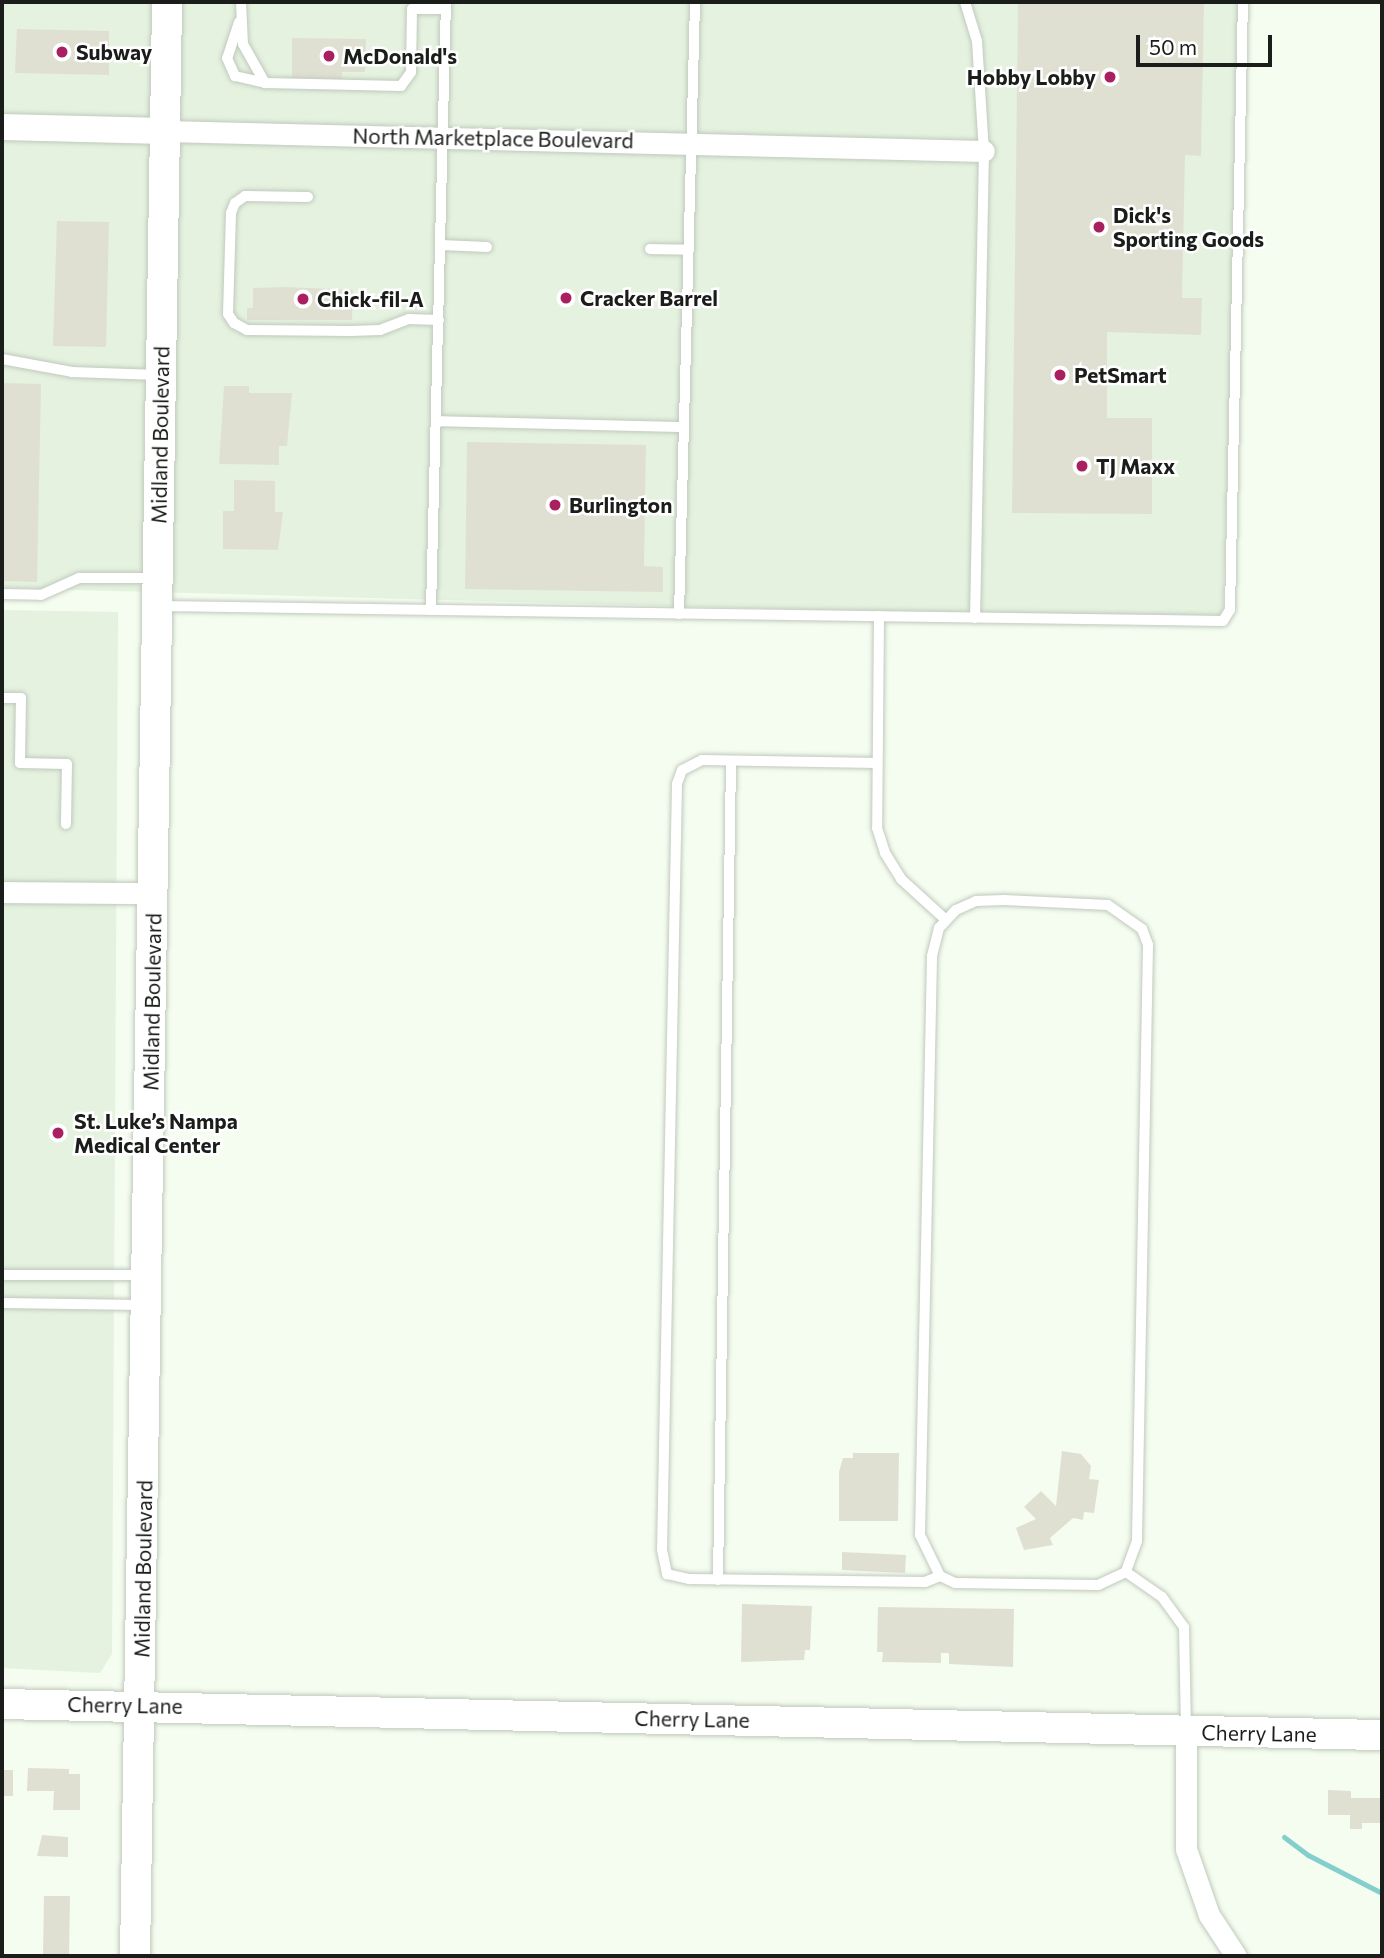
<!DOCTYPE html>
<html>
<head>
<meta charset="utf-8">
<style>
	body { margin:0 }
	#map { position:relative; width:1384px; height:1958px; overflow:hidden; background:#f4fdf0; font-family:Commissioner,sans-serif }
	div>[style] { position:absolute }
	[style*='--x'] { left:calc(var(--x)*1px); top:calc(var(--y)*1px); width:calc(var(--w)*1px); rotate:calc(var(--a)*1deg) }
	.built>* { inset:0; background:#e4f2df }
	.stream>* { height:5px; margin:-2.5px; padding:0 2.5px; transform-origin:2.5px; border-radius:2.5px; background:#84cfcb }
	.building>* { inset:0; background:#e0e0d2 }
	.roads { filter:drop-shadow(0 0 2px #c1c9bd) drop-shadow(0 0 2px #c1c9bd) }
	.service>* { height:10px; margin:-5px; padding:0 5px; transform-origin:5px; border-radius:5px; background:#fff }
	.minor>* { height:21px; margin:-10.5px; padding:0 10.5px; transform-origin:10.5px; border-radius:10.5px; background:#fff }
	.tertiary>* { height:26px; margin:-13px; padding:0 13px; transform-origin:13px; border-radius:13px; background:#fff }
	.secondary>* { height:30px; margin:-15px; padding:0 15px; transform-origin:15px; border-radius:15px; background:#fff }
	.dots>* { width:19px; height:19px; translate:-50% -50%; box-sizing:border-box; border:4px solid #fff; border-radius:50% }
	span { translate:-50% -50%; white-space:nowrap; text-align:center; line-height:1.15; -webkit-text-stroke:5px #fff; paint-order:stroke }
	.poi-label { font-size:21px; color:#1a1d19; font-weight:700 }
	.left { translate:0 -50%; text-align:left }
	.right { translate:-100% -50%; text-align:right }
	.street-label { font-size:21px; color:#1a1d19 }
	.frame { position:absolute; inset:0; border:4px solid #1a1d19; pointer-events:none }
	.scale { position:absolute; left:1136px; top:35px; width:136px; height:32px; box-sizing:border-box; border:4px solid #1a1d19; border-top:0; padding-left:9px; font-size:21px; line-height:24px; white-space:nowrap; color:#1a1d19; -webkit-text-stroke:5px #fff; paint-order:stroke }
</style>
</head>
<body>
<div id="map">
	<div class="built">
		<div style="clip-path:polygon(2px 2px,1242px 2px,1223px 621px,2px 588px)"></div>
		<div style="clip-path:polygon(2px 610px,118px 612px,112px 1654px,100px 1673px,2px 1668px)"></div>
	</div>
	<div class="stream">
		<div style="--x:1284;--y:1837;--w:30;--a:37"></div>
		<div style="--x:1308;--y:1855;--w:83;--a:27.2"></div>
	</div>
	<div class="building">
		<div style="clip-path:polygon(1018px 2px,1204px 2px,1201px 156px,1185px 155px,1182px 298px,1202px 298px,1201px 335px,1107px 332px,1107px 418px,1152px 418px,1152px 514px,1012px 513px)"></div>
		<div style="clip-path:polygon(17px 29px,109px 31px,109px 75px,15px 73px)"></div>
		<div style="clip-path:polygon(292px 38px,366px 39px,365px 72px,342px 72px,342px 79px,292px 78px)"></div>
		<div style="clip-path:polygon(57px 221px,109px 222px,106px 347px,53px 346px)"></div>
		<div style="clip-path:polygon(286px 287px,353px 290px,352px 320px,247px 320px,247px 308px,253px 308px,253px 288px)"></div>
		<div style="clip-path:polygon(2px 383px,41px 384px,37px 582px,2px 581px)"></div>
		<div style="clip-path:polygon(224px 386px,249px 386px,249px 393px,292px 393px,287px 446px,279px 446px,279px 465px,219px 464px)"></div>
		<div style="clip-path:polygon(467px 442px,646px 445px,644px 566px,663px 567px,663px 592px,465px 589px)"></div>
		<div style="clip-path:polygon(234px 480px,275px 481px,275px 512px,283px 512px,278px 550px,223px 549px,223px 511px,234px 511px)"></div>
		<div style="clip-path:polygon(1062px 1451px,1081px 1454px,1091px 1466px,1089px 1479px,1099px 1480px,1094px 1513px,1084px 1512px,1083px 1520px,1073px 1518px,1050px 1538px,1053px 1545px,1024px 1550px,1016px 1528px,1036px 1519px,1024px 1507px,1041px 1491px,1056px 1506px)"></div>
		<div style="clip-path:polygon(853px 1453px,899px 1453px,898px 1521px,839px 1521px,839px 1472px,843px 1458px,853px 1458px)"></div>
		<div style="clip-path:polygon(842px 1552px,906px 1555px,905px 1573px,842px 1570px)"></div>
		<div style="clip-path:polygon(742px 1604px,812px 1606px,810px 1650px,805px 1650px,804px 1660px,741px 1662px)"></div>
		<div style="clip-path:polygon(878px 1607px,1014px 1609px,1013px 1667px,949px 1664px,949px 1653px,941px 1653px,941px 1663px,882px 1662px,883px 1652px,877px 1652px)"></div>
		<div style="clip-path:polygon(28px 1768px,69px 1769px,69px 1774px,80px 1774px,80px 1810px,53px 1810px,54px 1791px,27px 1791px)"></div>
		<div style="clip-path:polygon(2px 1770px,13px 1770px,13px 1796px,2px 1796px)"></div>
		<div style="clip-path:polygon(1328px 1790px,1351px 1791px,1351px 1798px,1382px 1798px,1382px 1823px,1362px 1823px,1362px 1829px,1350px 1829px,1350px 1815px,1328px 1815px)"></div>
		<div style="clip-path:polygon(42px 1835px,68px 1837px,68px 1857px,37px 1856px)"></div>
		<div style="clip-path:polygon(44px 1896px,70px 1896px,69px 1956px,43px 1956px)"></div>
	</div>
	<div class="roads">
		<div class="service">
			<div style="--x:241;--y:2;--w:42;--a:87.3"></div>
			<div style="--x:243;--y:44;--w:45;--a:60.6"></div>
			<div style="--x:265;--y:83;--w:136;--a:1.3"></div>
			<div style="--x:401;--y:86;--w:17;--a:-54"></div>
			<div style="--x:411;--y:72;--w:63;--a:-89.1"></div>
			<div style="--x:412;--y:9;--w:34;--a:0"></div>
			<div style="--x:965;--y:2;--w:41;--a:72.9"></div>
			<div style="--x:977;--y:41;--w:110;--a:86.4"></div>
			<div style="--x:984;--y:151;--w:467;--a:91.1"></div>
			<div style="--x:239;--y:22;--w:38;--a:108"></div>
			<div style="--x:227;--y:58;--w:20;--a:66"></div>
			<div style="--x:235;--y:76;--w:31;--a:13"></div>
			<div style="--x:308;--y:197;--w:63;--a:-179.1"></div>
			<div style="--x:245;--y:196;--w:12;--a:145"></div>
			<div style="--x:235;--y:203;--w:11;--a:112"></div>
			<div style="--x:231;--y:213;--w:101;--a:91.7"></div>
			<div style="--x:228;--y:314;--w:11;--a:56"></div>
			<div style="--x:234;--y:323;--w:15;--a:28"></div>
			<div style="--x:247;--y:330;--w:104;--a:0.6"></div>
			<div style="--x:351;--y:331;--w:29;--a:-2"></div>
			<div style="--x:380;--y:330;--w:31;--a:-21"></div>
			<div style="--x:409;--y:319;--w:30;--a:2"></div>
			<div style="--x:441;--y:245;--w:46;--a:2.5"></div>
			<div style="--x:650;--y:249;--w:39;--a:1"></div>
			<div style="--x:2;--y:359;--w:71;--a:10.5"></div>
			<div style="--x:72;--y:372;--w:86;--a:2"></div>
			<div style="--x:436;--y:421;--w:248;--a:1.4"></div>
			<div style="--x:2;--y:594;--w:39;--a:1"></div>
			<div style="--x:41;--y:595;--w:42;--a:-24.1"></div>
			<div style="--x:79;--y:578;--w:77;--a:0"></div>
			<div style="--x:160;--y:606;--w:1063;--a:0.81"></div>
			<div style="--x:1223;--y:621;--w:13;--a:-58"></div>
			<div style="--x:1230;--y:610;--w:608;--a:-88.78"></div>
			<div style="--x:431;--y:610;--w:608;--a:-88.59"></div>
			<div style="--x:679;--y:614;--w:612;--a:-88.5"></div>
			<div style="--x:879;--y:616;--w:212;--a:90.5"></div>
			<div style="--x:877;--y:828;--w:26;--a:72"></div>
			<div style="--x:885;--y:853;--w:31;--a:58"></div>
			<div style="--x:901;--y:879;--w:59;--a:42.3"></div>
			<div style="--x:2;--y:698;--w:19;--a:0"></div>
			<div style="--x:21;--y:698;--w:65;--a:90.9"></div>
			<div style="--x:20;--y:763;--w:47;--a:1.2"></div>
			<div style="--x:67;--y:764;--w:60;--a:91"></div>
			<div style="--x:877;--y:763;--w:175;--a:-179"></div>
			<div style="--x:702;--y:760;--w:22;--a:153"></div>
			<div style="--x:682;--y:770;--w:15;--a:110"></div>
			<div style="--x:677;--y:784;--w:766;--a:91.12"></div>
			<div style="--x:662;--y:1550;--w:25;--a:78"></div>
			<div style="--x:667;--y:1574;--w:23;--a:13"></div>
			<div style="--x:689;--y:1579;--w:236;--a:0.7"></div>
			<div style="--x:925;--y:1582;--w:16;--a:-22"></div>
			<div style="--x:1004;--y:900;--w:104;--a:2.8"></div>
			<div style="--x:1108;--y:905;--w:42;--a:35.2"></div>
			<div style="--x:1142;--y:929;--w:17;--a:69"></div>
			<div style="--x:1148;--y:945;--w:596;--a:91.06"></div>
			<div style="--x:1137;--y:1541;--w:33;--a:110"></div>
			<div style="--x:1126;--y:1572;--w:31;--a:155"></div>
			<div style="--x:1098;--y:1585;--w:143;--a:-179.2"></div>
			<div style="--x:955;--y:1583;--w:17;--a:-155"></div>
			<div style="--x:940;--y:1576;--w:46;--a:-116"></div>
			<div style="--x:920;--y:1535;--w:579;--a:-88.81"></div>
			<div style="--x:932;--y:956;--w:29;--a:-76"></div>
			<div style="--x:939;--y:928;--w:25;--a:-47"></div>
			<div style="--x:956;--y:910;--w:22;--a:-24"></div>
			<div style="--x:976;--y:901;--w:28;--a:-2"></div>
			<div style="--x:2;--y:1275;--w:143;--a:0"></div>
			<div style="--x:2;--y:1303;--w:140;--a:0.8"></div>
			<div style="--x:1126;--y:1572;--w:44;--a:34.8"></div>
			<div style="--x:1162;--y:1597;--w:37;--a:54"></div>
			<div style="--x:1184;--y:1627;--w:101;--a:88.9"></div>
			<div style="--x:718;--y:1580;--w:819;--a:-89.09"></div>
		</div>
		<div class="minor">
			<div style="--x:165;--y:131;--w:819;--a:1.4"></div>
			<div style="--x:2;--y:892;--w:152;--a:0.4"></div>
			<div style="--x:1186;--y:1732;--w:117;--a:90"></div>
			<div style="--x:1186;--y:1849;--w:70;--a:70.8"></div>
			<div style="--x:1209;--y:1915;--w:49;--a:56.6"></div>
		</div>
		<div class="tertiary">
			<div style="--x:2;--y:127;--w:163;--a:1.4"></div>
		</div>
		<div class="secondary">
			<div style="--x:2;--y:1704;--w:1380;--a:1.29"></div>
			<div style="--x:135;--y:1956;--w:1954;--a:-89.06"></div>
		</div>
	</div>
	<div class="dots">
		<div style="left:62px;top:52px;background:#aa1f60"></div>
		<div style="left:329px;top:56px;background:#aa1f60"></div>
		<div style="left:1110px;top:77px;background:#aa1f60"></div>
		<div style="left:1099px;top:227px;background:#aa1f60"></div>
		<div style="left:566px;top:298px;background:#aa1f60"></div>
		<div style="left:303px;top:299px;background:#aa1f60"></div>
		<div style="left:1060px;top:375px;background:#aa1f60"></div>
		<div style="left:1082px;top:466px;background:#aa1f60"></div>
		<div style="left:555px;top:505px;background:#aa1f60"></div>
		<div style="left:58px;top:1133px;background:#aa1f60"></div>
	</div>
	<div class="poi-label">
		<span class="left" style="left:76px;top:52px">Subway</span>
		<span class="left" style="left:343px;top:56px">McDonald's</span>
		<span class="right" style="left:1096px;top:77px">Hobby Lobby</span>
		<span class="left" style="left:1113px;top:227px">Dick's<br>Sporting Goods</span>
		<span class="left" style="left:580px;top:298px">Cracker Barrel</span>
		<span class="left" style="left:317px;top:299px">Chick-fil-A</span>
		<span class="left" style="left:1074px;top:375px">PetSmart</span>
		<span class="left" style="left:1096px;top:466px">TJ Maxx</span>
		<span class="left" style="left:569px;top:505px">Burlington</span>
		<span class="left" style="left:74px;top:1133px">St. Luke’s Nampa<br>Medical Center</span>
	</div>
	<div class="street-label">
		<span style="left:493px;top:138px;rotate:1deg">North Marketplace Boulevard</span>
		<span style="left:160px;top:435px;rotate:-89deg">Midland Boulevard</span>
		<span style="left:152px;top:1002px;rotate:-89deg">Midland Boulevard</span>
		<span style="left:143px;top:1569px;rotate:-89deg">Midland Boulevard</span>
		<span style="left:125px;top:1705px;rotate:1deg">Cherry Lane</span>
		<span style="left:692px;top:1719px;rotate:1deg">Cherry Lane</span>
		<span style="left:1259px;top:1733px;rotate:1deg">Cherry Lane</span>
	</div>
	<div class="frame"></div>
	<div class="scale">50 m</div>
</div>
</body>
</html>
